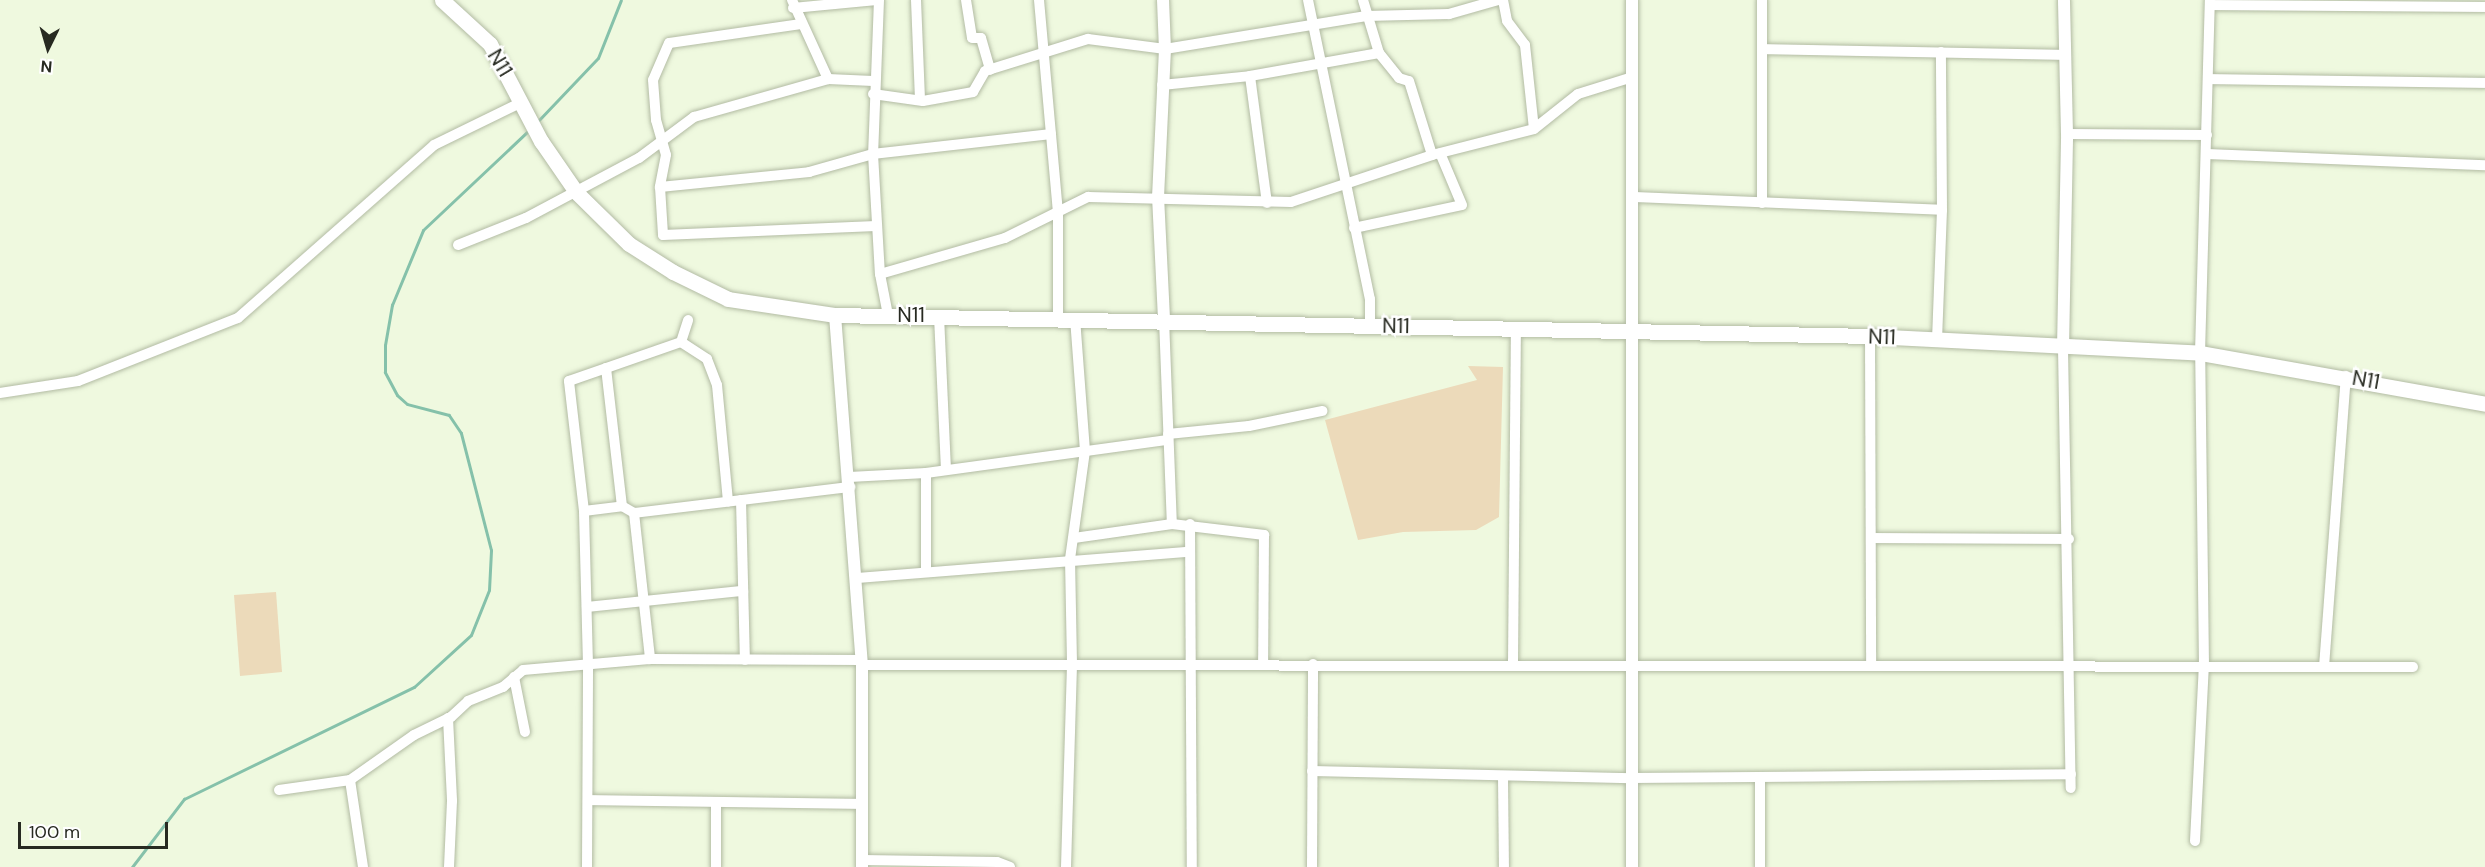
<!DOCTYPE html>
<html>
<head>
<meta charset="utf-8">
<style>
	body { margin:0 }
	#map { position:relative; width:2485px; height:867px; overflow:hidden; background:#eff9df; font-family:"DM Sans",sans-serif }
	div>[style] { position:absolute }
	[style*='--x'] { left:calc(var(--x)*1px); top:calc(var(--y)*1px); width:calc(var(--w)*1px); rotate:calc(var(--a)*1deg) }
	.green>* { inset:0; background:#ecdaba }
	.stream>* { height:3px; margin:-1.5px; padding:0 1.5px; transform-origin:1.5px; border-radius:1.5px; background:#85c1aa }
	.roads { filter:drop-shadow(0 0 2px #b2bba3) drop-shadow(0 0 2px #b2bba3) }
	.minor>* { height:10px; margin:-5px; padding:0 5px; transform-origin:5px; border-radius:5px; background:#fff }
	.tertiary>* { height:12px; margin:-6px; padding:0 6px; transform-origin:6px; border-radius:6px; background:#fff }
	.primary>* { height:15px; margin:-7.5px; padding:0 7.5px; transform-origin:7.5px; border-radius:7.5px; background:#fff }
	span { translate:-50% -50%; white-space:nowrap; text-align:center; line-height:1.15; -webkit-text-stroke:5px #fff; paint-order:stroke }
	.street-label { font-size:21px; color:#272a21 }
	.north { position:absolute; left:18px; top:18px; width:60px; height:60px; -webkit-text-stroke:4px #fff; paint-order:stroke; rotate:185deg; font-size:16px; font-weight:700; line-height:24px; text-align:center; color:#272a21 }
	.north::after { content:''; display:block; margin:auto; width:21px; height:27px; background:#272a21; clip-path:polygon(50% 0,100% 100%,50% 72%,0 100%) }
	.scale { position:absolute; left:18px; top:822px; width:150px; height:27px; box-sizing:border-box; border:3px solid #272a21; border-top:0; padding-left:8px; font-size:18px; line-height:21px; white-space:nowrap; color:#272a21; -webkit-text-stroke:4px #fff; paint-order:stroke }
</style>
</head>
<body>
<div id="map">
	<div class="green">
		<div style="clip-path:polygon(1468px 366px,1503px 367px,1499px 517px,1476px 530px,1403px 532px,1358px 540px,1325px 420px,1477px 380px)"></div>
		<div style="clip-path:polygon(276px 592px,282px 672px,240px 676px,234px 595px)"></div>
	</div>
	<div class="stream">
		<div style="--x:537;--y:122;--w:88;--a:-46.4"></div>
		<div style="--x:598;--y:58;--w:62;--a:-68.4"></div>
		<div style="--x:132;--y:867;--w:86;--a:-52.6"></div>
		<div style="--x:184;--y:799;--w:256;--a:-26"></div>
		<div style="--x:414;--y:687;--w:77;--a:-42.4"></div>
		<div style="--x:471;--y:635;--w:48;--a:-68.2"></div>
		<div style="--x:489;--y:590;--w:40;--a:-87.1"></div>
		<div style="--x:491;--y:550;--w:121;--a:-104.4"></div>
		<div style="--x:461;--y:433;--w:22;--a:-124"></div>
		<div style="--x:449;--y:415;--w:43;--a:-165.3"></div>
		<div style="--x:407;--y:404;--w:13;--a:-138"></div>
		<div style="--x:397;--y:395;--w:26;--a:-118"></div>
		<div style="--x:385;--y:372;--w:27;--a:-90"></div>
		<div style="--x:385;--y:345;--w:41;--a:-80.1"></div>
		<div style="--x:392;--y:305;--w:81;--a:-67.5"></div>
		<div style="--x:423;--y:230;--w:147;--a:-43.3"></div>
	</div>
	<div class="roads">
		<div class="minor">
			<div style="--x:792;--y:0;--w:87;--a:65.5"></div>
			<div style="--x:879;--y:0;--w:154;--a:92.2"></div>
			<div style="--x:873;--y:154;--w:120;--a:86.7"></div>
			<div style="--x:880;--y:274;--w:42;--a:79"></div>
			<div style="--x:916;--y:0;--w:100;--a:87.7"></div>
			<div style="--x:966;--y:0;--w:38;--a:81"></div>
			<div style="--x:972;--y:38;--w:9;--a:0"></div>
			<div style="--x:981;--y:38;--w:33;--a:74"></div>
			<div style="--x:1039;--y:0;--w:214;--a:84.9"></div>
			<div style="--x:1058;--y:213;--w:106;--a:90"></div>
			<div style="--x:1308;--y:0;--w:305;--a:78.3"></div>
			<div style="--x:1370;--y:299;--w:27;--a:90"></div>
			<div style="--x:1363;--y:0;--w:55;--a:73.2"></div>
			<div style="--x:1379;--y:53;--w:32;--a:51"></div>
			<div style="--x:1399;--y:78;--w:10;--a:17"></div>
			<div style="--x:1409;--y:81;--w:77;--a:72.7"></div>
			<div style="--x:1503;--y:0;--w:21;--a:79"></div>
			<div style="--x:1507;--y:21;--w:30;--a:53"></div>
			<div style="--x:1525;--y:45;--w:84;--a:83.9"></div>
			<div style="--x:2210;--y:5;--w:275;--a:0.4"></div>
			<div style="--x:793;--y:8;--w:84;--a:-5.4"></div>
			<div style="--x:801;--y:24;--w:133;--a:171.8"></div>
			<div style="--x:669;--y:43;--w:40;--a:113.4"></div>
			<div style="--x:653;--y:80;--w:40;--a:85.7"></div>
			<div style="--x:656;--y:120;--w:36;--a:74"></div>
			<div style="--x:666;--y:155;--w:33;--a:101"></div>
			<div style="--x:660;--y:187;--w:48;--a:86.4"></div>
			<div style="--x:663;--y:235;--w:213;--a:-2.4"></div>
			<div style="--x:1762;--y:49;--w:303;--a:1.1"></div>
			<div style="--x:1250;--y:76;--w:128;--a:82.4"></div>
			<div style="--x:2208;--y:79;--w:277;--a:0.8"></div>
			<div style="--x:1162;--y:85;--w:88;--a:-5.8"></div>
			<div style="--x:1250;--y:76;--w:131;--a:-10.1"></div>
			<div style="--x:873;--y:94;--w:50;--a:8"></div>
			<div style="--x:923;--y:101;--w:51;--a:-10.2"></div>
			<div style="--x:973;--y:92;--w:24;--a:-60"></div>
			<div style="--x:985;--y:71;--w:108;--a:-17.3"></div>
			<div style="--x:1088;--y:39;--w:78;--a:7.4"></div>
			<div style="--x:1165;--y:49;--w:204;--a:-9.3"></div>
			<div style="--x:1366;--y:16;--w:83;--a:-1.4"></div>
			<div style="--x:1449;--y:14;--w:51;--a:-15.9"></div>
			<div style="--x:2067;--y:134;--w:140;--a:0.4"></div>
			<div style="--x:2207;--y:154;--w:278;--a:2.3"></div>
			<div style="--x:660;--y:187;--w:150;--a:-5.7"></div>
			<div style="--x:809;--y:172;--w:66;--a:-15.7"></div>
			<div style="--x:873;--y:154;--w:179;--a:-6.4"></div>
			<div style="--x:1634;--y:197;--w:308;--a:2.4"></div>
			<div style="--x:1762;--y:203;--w:203;--a:-90"></div>
			<div style="--x:1354;--y:228;--w:110;--a:-12"></div>
			<div style="--x:1462;--y:205;--w:56;--a:-112.9"></div>
			<div style="--x:458;--y:245;--w:73;--a:-21.7"></div>
			<div style="--x:526;--y:218;--w:128;--a:-28"></div>
			<div style="--x:639;--y:158;--w:69;--a:-36.7"></div>
			<div style="--x:694;--y:117;--w:139;--a:-15.8"></div>
			<div style="--x:828;--y:79;--w:45;--a:2.5"></div>
			<div style="--x:880;--y:274;--w:130;--a:-16.1"></div>
			<div style="--x:1005;--y:238;--w:93;--a:-26.3"></div>
			<div style="--x:1088;--y:197;--w:203;--a:1.4"></div>
			<div style="--x:1291;--y:202;--w:149;--a:-18.4"></div>
			<div style="--x:1432;--y:155;--w:105;--a:-14.3"></div>
			<div style="--x:1534;--y:129;--w:56;--a:-38.5"></div>
			<div style="--x:1578;--y:94;--w:53;--a:-17.4"></div>
			<div style="--x:939;--y:316;--w:154;--a:87.4"></div>
			<div style="--x:1164;--y:319;--w:205;--a:87.8"></div>
			<div style="--x:1870;--y:336;--w:328;--a:89.8"></div>
			<div style="--x:1937;--y:340;--w:130;--a:-87.8"></div>
			<div style="--x:1942;--y:210;--w:158;--a:-90.4"></div>
			<div style="--x:681;--y:342;--w:31;--a:33"></div>
			<div style="--x:707;--y:359;--w:28;--a:69"></div>
			<div style="--x:717;--y:385;--w:117;--a:84.6"></div>
			<div style="--x:2063;--y:348;--w:440;--a:89"></div>
			<div style="--x:606;--y:368;--w:139;--a:83.4"></div>
			<div style="--x:0;--y:393;--w:79;--a:-8.7"></div>
			<div style="--x:78;--y:381;--w:172;--a:-21.5"></div>
			<div style="--x:238;--y:318;--w:261;--a:-41.4"></div>
			<div style="--x:434;--y:145;--w:98;--a:-26"></div>
			<div style="--x:1168;--y:434;--w:81;--a:-5.6"></div>
			<div style="--x:1249;--y:426;--w:75;--a:-11.6"></div>
			<div style="--x:849;--y:477;--w:77;--a:-3"></div>
			<div style="--x:926;--y:473;--w:244;--a:-7.8"></div>
			<div style="--x:741;--y:500;--w:160;--a:88.6"></div>
			<div style="--x:584;--y:511;--w:38;--a:-7"></div>
			<div style="--x:622;--y:506;--w:14;--a:30"></div>
			<div style="--x:634;--y:513;--w:218;--a:-6.9"></div>
			<div style="--x:634;--y:513;--w:147;--a:83.7"></div>
			<div style="--x:1190;--y:524;--w:343;--a:89.7"></div>
			<div style="--x:1074;--y:538;--w:99;--a:-8.1"></div>
			<div style="--x:1172;--y:524;--w:93;--a:6.8"></div>
			<div style="--x:1264;--y:535;--w:129;--a:90.4"></div>
			<div style="--x:1872;--y:538;--w:197;--a:0.3"></div>
			<div style="--x:926;--y:572;--w:99;--a:-90"></div>
			<div style="--x:856;--y:578;--w:335;--a:-4.5"></div>
			<div style="--x:587;--y:607;--w:157;--a:-5.9"></div>
			<div style="--x:1513;--y:664;--w:336;--a:-89.5"></div>
			<div style="--x:862;--y:665;--w:1551;--a:0.07"></div>
			<div style="--x:2324;--y:667;--w:292;--a:-85.7"></div>
			<div style="--x:514;--y:677;--w:56;--a:78.7"></div>
			<div style="--x:448;--y:718;--w:83;--a:87.2"></div>
			<div style="--x:452;--y:801;--w:66;--a:92.6"></div>
			<div style="--x:1312;--y:771;--w:320;--a:1.3"></div>
			<div style="--x:1632;--y:778;--w:439;--a:-0.5"></div>
			<div style="--x:1503;--y:777;--w:90;--a:89.4"></div>
			<div style="--x:1760;--y:777;--w:90;--a:90"></div>
			<div style="--x:350;--y:780;--w:88;--a:81.5"></div>
			<div style="--x:279;--y:790;--w:72;--a:-8"></div>
			<div style="--x:350;--y:780;--w:78;--a:-35.1"></div>
			<div style="--x:414;--y:735;--w:41;--a:-25.9"></div>
			<div style="--x:451;--y:717;--w:23;--a:-43"></div>
			<div style="--x:468;--y:701;--w:38;--a:-22"></div>
			<div style="--x:503;--y:687;--w:26;--a:-40"></div>
			<div style="--x:523;--y:670;--w:127;--a:-5"></div>
			<div style="--x:650;--y:659;--w:212;--a:0.3"></div>
			<div style="--x:588;--y:800;--w:274;--a:0.8"></div>
			<div style="--x:2195;--y:841;--w:175;--a:-87.1"></div>
			<div style="--x:2204;--y:666;--w:313;--a:-90.7"></div>
			<div style="--x:2200;--y:353;--w:353;--a:-88.4"></div>
			<div style="--x:862;--y:860;--w:135;--a:0.8"></div>
			<div style="--x:997;--y:862;--w:14;--a:21"></div>
			<div style="--x:587;--y:867;--w:202;--a:-89.7"></div>
			<div style="--x:588;--y:665;--w:154;--a:-91.5"></div>
			<div style="--x:584;--y:511;--w:131;--a:-96.6"></div>
			<div style="--x:569;--y:381;--w:119;--a:-19.2"></div>
			<div style="--x:681;--y:342;--w:23;--a:-72"></div>
			<div style="--x:716;--y:867;--w:65;--a:-90"></div>
			<div style="--x:1066;--y:867;--w:204;--a:-88.3"></div>
			<div style="--x:1072;--y:663;--w:104;--a:-91.1"></div>
			<div style="--x:1070;--y:559;--w:109;--a:-82.1"></div>
			<div style="--x:1085;--y:451;--w:132;--a:-94.3"></div>
			<div style="--x:1312;--y:867;--w:203;--a:-89.7"></div>
		</div>
		<div class="tertiary">
			<div style="--x:1163;--y:0;--w:49;--a:87.7"></div>
			<div style="--x:1165;--y:49;--w:147;--a:92.7"></div>
			<div style="--x:1158;--y:196;--w:123;--a:87.2"></div>
			<div style="--x:835;--y:315;--w:351;--a:85.6"></div>
			<div style="--x:862;--y:665;--w:202;--a:90"></div>
			<div style="--x:2063;--y:348;--w:214;--a:-88.9"></div>
			<div style="--x:2067;--y:134;--w:134;--a:-91.3"></div>
			<div style="--x:1632;--y:867;--w:867;--a:-90"></div>
		</div>
		<div class="primary">
			<div style="--x:442;--y:0;--w:65;--a:42.5"></div>
			<div style="--x:490;--y:44;--w:110;--a:62.3"></div>
			<div style="--x:541;--y:141;--w:62;--a:55.5"></div>
			<div style="--x:576;--y:192;--w:74;--a:44.5"></div>
			<div style="--x:629;--y:244;--w:52;--a:32.5"></div>
			<div style="--x:673;--y:272;--w:61;--a:26.1"></div>
			<div style="--x:728;--y:299;--w:108;--a:8.5"></div>
			<div style="--x:835;--y:315;--w:1035;--a:1.16"></div>
			<div style="--x:1870;--y:336;--w:330;--a:2.9"></div>
			<div style="--x:2200;--y:353;--w:290;--a:10.1"></div>
		</div>
	</div>
	<div class="street-label">
		<span style="left:500px;top:63px;rotate:59deg">N11</span>
		<span style="left:911px;top:315px">N11</span>
		<span style="left:1396px;top:326px;rotate:1deg">N11</span>
		<span style="left:1882px;top:337px;rotate:2deg">N11</span>
		<span style="left:2366px;top:380px;rotate:10deg">N11</span>
	</div>
	<div class="north">N</div>
	<div class="scale">100 m</div>
</div>
</body>
</html>
